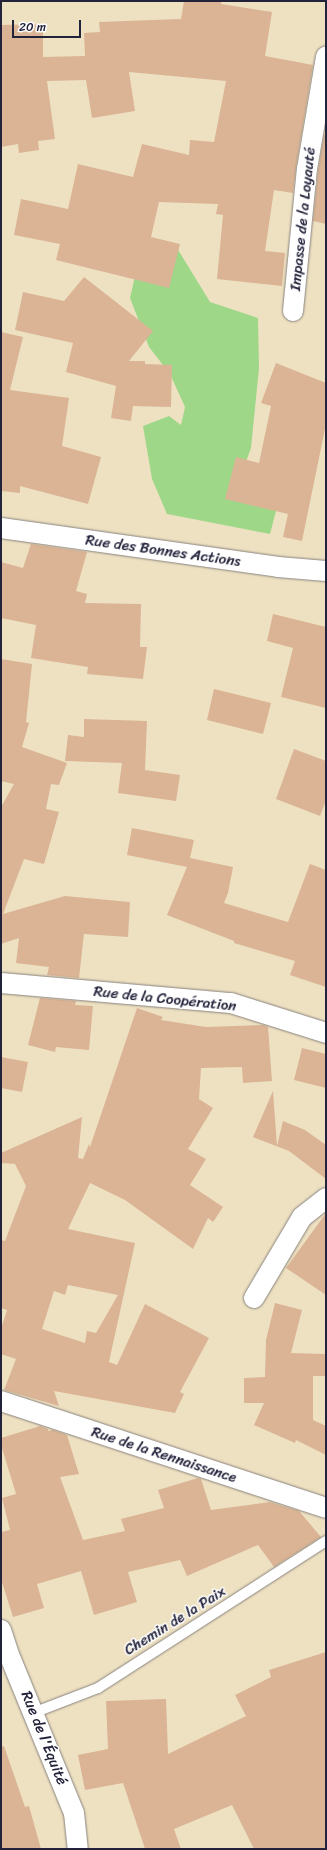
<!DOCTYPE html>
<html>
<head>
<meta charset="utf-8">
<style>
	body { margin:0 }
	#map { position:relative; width:327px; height:1850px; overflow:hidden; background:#eee1c2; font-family:Sriracha,sans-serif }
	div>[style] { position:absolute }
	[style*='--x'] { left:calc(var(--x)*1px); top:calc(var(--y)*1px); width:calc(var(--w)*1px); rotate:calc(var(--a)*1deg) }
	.green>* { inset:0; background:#9fd789 }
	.building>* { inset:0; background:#dab495 }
	.roads { filter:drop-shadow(0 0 1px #88827e) drop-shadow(0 0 1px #88827e) }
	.lane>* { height:10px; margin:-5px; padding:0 5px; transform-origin:5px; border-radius:5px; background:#fff }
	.street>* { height:20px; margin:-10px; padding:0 10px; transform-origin:10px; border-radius:10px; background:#fff }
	span { translate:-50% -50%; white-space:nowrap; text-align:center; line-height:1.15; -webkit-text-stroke:3px #fff; paint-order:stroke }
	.street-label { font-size:15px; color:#22223b }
	.frame { position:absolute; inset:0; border:2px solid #22223b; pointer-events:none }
	.scale { position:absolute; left:12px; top:20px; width:69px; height:18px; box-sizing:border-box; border:2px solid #22223b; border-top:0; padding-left:5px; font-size:12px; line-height:14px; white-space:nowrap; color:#22223b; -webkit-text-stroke:3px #fff; paint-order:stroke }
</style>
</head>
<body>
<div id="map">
	<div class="green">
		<div style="clip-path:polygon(177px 248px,210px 302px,258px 318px,259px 368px,251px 448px,239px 481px,276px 511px,270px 534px,167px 514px,152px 479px,143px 426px,169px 416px,181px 425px,185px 407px,170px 374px,149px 347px,130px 298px,138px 263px)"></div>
	</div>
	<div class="building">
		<div style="clip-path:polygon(184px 1px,221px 1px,221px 4px,272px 12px,265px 56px,313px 65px,296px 167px,293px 193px,274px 190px,265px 251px,285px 253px,282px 286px,217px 279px,223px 215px,216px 214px,218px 204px,159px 202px,151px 237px,180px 244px,169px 288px,56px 260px,60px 244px,14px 235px,21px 199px,68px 209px,78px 164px,133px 177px,142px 144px,189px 155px,190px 140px,214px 142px,226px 81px,129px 72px,135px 111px,92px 118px,86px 80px,47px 81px,55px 139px,38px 141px,39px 150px,19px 153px,18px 144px,1px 147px,1px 25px,43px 24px,43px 57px,85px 56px,84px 33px,100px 32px,99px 22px,181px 19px)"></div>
		<div style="clip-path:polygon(324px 135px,326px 135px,326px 224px,313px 221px,318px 171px)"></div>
		<div style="clip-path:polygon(84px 277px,153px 331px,129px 361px,145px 361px,145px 364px,172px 365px,171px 407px,133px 406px,131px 421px,111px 418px,116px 386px,66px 372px,73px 343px,15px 330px,23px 292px,64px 301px)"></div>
		<div style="clip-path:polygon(1px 332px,23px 337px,10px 390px,69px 398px,62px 446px,101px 457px,88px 504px,20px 486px,20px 493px,1px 491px)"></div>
		<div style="clip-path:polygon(276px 363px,326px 383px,326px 424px,302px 541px,283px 537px,288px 514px,225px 499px,236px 457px,259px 463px,271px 406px,261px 403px)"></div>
		<div style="clip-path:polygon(31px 544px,87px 552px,76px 591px,87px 594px,85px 603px,141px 604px,140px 647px,147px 647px,143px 679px,87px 674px,88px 667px,31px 658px,36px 625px,1px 618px,1px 562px,23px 568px)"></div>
		<div style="clip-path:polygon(273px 614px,326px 627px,326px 708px,281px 697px,293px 648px,267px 641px)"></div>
		<div style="clip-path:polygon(1px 659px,32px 664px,26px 722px,29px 723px,22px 747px,67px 763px,59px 785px,51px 784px,46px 809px,59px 812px,44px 864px,24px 859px,3px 914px,65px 896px,130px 902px,128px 937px,84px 934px,79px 978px,47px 975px,49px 967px,16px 963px,19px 938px,1px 944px,1px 915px,3px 914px,1px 914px,1px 807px,14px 784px,1px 781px)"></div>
		<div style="clip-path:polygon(214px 689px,271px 703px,263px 734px,207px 720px)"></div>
		<div style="clip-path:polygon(84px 719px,147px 721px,145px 770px,180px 775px,176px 801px,118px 793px,122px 763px,65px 761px,68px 735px,84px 737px)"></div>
		<div style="clip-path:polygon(294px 749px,326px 761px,326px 800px,320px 816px,276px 799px)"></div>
		<div style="clip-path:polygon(132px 828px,194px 840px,190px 858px,233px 867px,228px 893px,224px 903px,288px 922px,310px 864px,326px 870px,326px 987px,290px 975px,295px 961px,234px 943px,234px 941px,167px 915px,187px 867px,127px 855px)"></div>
		<div style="clip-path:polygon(40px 998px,76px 1001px,75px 1005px,93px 1006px,89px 1050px,56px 1047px,55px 1052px,28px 1045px)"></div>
		<div style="clip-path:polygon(evenodd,137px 1008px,163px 1017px,161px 1020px,206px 1027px,263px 1025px,268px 1027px,272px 1081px,243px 1083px,242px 1067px,201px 1068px,199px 1099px,213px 1108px,188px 1149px,206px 1159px,190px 1185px,223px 1207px,213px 1222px,208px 1218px,193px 1249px,125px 1200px,90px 1183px,68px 1229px,135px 1243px,109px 1362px,117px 1365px,145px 1304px,209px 1338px,180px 1392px,184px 1394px,175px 1413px,54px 1391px,59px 1406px,4px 1390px,16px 1359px,1px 1354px,1px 1329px,7px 1310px,1px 1308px,1px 1240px,5px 1241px,26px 1186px,15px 1164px,1px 1163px,1px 1153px,82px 1117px,78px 1158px,83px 1159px,89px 1144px,90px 1147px,137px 1008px,68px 1285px,118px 1295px,96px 1333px,87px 1331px,85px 1343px,42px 1329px,54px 1291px,65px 1295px,68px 1285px)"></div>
		<div style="clip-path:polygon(302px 1048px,326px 1054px,326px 1088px,294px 1080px)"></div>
		<div style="clip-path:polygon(1px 1057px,28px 1062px,22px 1092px,1px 1088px)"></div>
		<div style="clip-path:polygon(273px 1091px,277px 1146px,283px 1121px,305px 1130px,326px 1145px,326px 1179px,289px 1151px,253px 1137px)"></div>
		<div style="clip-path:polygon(326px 1213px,326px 1295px,286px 1268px)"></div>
		<div style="clip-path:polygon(275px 1303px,302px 1310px,291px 1353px,326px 1354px,326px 1376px,313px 1376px,313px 1420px,326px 1426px,326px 1455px,296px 1440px,295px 1443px,254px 1425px,264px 1403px,244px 1403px,244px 1378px,265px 1377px,266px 1340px)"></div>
		<div style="clip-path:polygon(40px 1426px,48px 1429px,48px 1431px,53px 1430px,67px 1435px,79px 1474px,60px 1477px,83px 1540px,125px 1531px,121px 1519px,164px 1508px,158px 1490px,198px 1478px,201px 1479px,211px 1510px,270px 1502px,299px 1511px,321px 1537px,274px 1567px,258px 1545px,187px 1576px,180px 1560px,128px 1572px,137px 1602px,94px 1615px,81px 1571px,37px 1584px,44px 1608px,13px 1617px,1px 1579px,1px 1532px,10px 1530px,2px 1498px,16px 1494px,1px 1445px,1px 1438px)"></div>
		<div style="clip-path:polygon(326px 1652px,326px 1849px,254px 1849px,232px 1805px,174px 1829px,181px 1849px,145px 1849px,123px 1783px,85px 1790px,78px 1755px,108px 1749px,106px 1701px,166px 1699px,168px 1754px,246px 1716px,235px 1695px,271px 1677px,269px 1670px)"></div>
		<div style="clip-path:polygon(4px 1746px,25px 1807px,29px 1806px,41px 1849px,1px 1849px,1px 1747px)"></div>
	</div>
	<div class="roads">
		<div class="lane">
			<div style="--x:33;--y:1713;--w:70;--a:-21"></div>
			<div style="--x:98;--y:1688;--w:271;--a:-32.8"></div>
		</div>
		<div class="street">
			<div style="--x:293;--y:311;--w:143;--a:-84.4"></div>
			<div style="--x:307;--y:169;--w:114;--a:-80.4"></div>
			<div style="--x:1;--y:528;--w:280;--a:8"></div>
			<div style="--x:278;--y:567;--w:48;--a:4.8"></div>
			<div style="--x:1;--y:983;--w:231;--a:5"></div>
			<div style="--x:231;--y:1003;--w:100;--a:17.5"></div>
			<div style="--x:254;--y:1298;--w:94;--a:-59.3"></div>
			<div style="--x:302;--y:1217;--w:31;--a:-38"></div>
			<div style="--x:1;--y:1401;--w:342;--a:18.2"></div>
			<div style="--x:1;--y:1630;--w:28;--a:72"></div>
			<div style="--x:10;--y:1657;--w:169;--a:67.7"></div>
			<div style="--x:74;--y:1813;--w:36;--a:84"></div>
		</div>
	</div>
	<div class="street-label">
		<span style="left:303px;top:219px;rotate:-84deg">Impasse de la Loyauté</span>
		<span style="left:163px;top:551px;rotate:8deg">Rue des Bonnes Actions</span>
		<span style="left:165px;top:999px;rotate:6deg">Rue de la Coopération</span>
		<span style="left:164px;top:1455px;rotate:18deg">Rue de la Rennaissance</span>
		<span style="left:175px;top:1621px;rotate:-32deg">Chemin de la Paix</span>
		<span style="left:44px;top:1738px;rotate:68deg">Rue de l'Équité</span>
	</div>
	<div class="frame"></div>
	<div class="scale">20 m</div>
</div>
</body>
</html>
